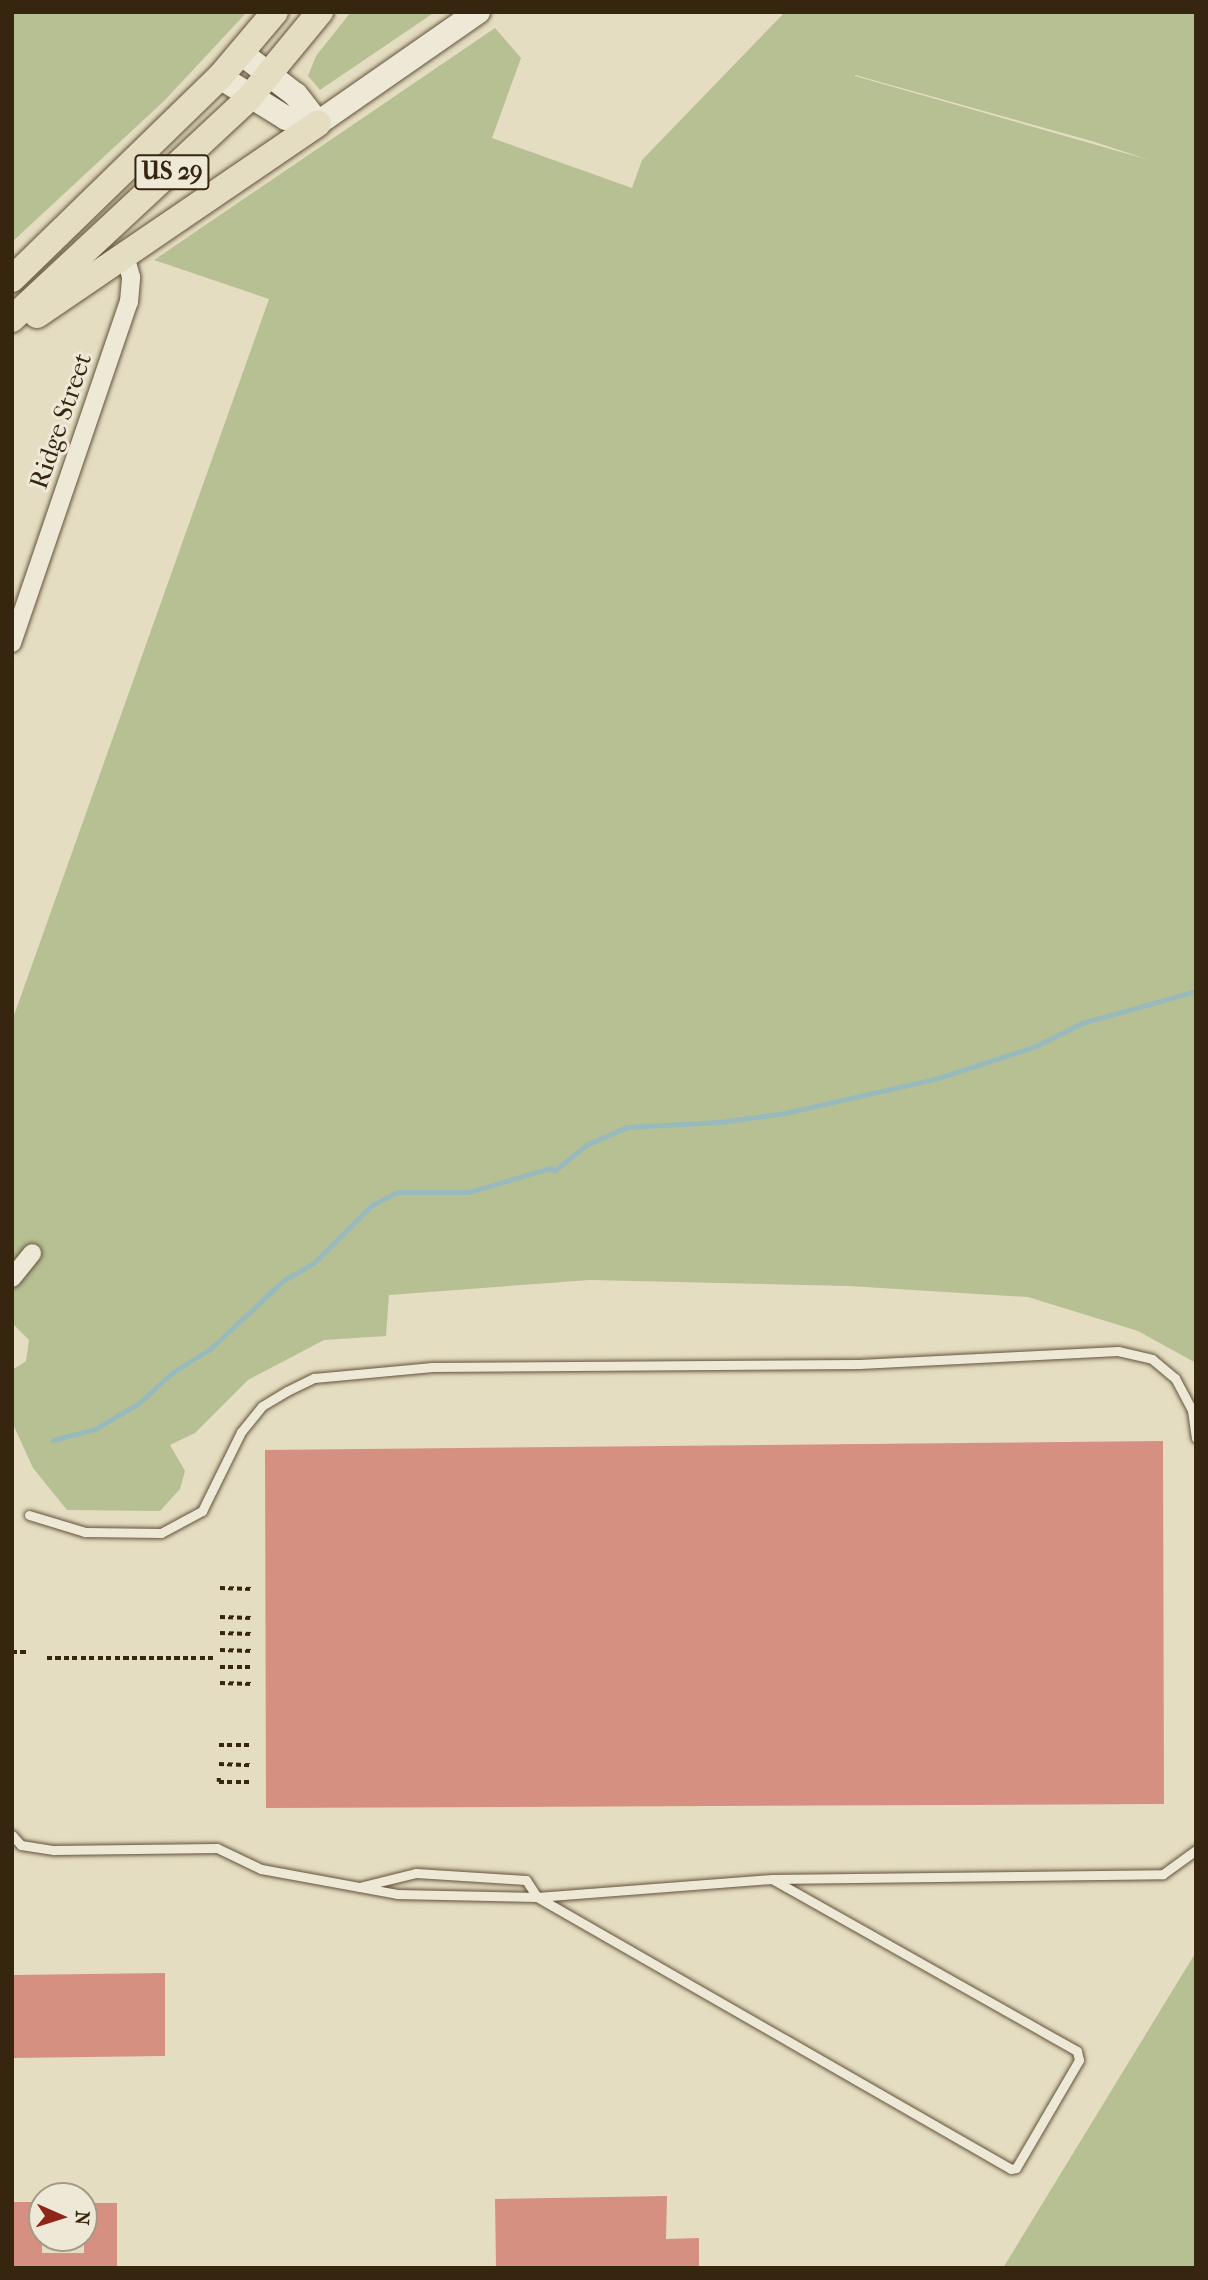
<!DOCTYPE html>
<html>
<head>
<meta charset="utf-8">
<style>
	body { margin:0 }
	#map { position:relative; width:1208px; height:2280px; overflow:hidden; background:#e5ddc1; font-family:"IM FELL French Canon",serif }
	div>[style] { position:absolute }
	[style*='--x'] { left:calc(var(--x)*1px); top:calc(var(--y)*1px); width:calc(var(--w)*1px); rotate:calc(var(--a)*1deg) }
	.green>* { inset:0; background:#b6c092 }
	.stream>* { height:5px; margin:-2.5px; padding:0 2.5px; transform-origin:2.5px; border-radius:2.5px; background:#99babc }
	.building>* { inset:0; background:#d69082 }
	.path>* { height:3.5px; margin-top:-1.75px; transform-origin:0; background:repeating-linear-gradient(90deg,#36250f 0 5px,transparent 0 8.5px) }
	.roads { filter:drop-shadow(0 0 2px #62533c) drop-shadow(0 0 2px #62533c) }
	.service>* { height:9px; margin:-4.5px; padding:0 4.5px; transform-origin:4.5px; border-radius:4.5px; background:#eee9d7 }
	.minor>* { height:18px; margin:-9px; padding:0 9px; transform-origin:9px; border-radius:9px; background:#eee9d7 }
	.secondary>* { height:24px; margin:-12px; padding:0 12px; transform-origin:12px; border-radius:12px; background:#eee9d7 }
	.primary>* { height:26px; margin:-13px; padding:0 13px; transform-origin:13px; border-radius:13px; background:#e5ddc1 }
	span { translate:-50% -50%; white-space:nowrap; text-align:center; line-height:1.15; -webkit-text-stroke:6px #eee9d7; paint-order:stroke }
	.shield-label span { padding:2px 5px; background:#eee9d7; border:2px solid; border-radius:5px; -webkit-text-stroke-width:0 }
	.shield-label { font-size:24px; color:#36250f; font-weight:700 }
	.street-label { font-size:26px; color:#36250f }
	.frame { position:absolute; inset:0; border:14px solid #36250f; pointer-events:none }
	.north { position:absolute; left:28px; top:2182px; width:70px; height:70px; box-sizing:border-box; background:#eee9d7; border:2px solid #a49b87; border-radius:50%; rotate:93deg; font-size:19px; font-weight:700; line-height:28px; text-align:center; color:#36250f }
	.north::after { content:''; display:block; margin:auto; width:24px; height:32px; background:#8f2418; clip-path:polygon(50% 0,100% 100%,50% 72%,0 100%) }
</style>
</head>
<body>
<div id="map">
	<div class="green">
		<div style="clip-path:polygon(12px 12px,247px 12px,164px 101px,12px 242px)"></div>
		<div style="clip-path:polygon(351px 12px,435px 12px,320px 90px,308px 76px,316px 56px)"></div>
		<div style="clip-path:polygon(evenodd,785px 12px,1196px 12px,1196px 1363px,1138px 1331px,1028px 1297px,849px 1286px,589px 1280px,389px 1295px,386px 1336px,324px 1340px,248px 1380px,195px 1433px,170px 1445px,185px 1471px,180px 1489px,160px 1511px,67px 1510px,33px 1468px,12px 1422px,12px 1370px,26px 1361px,29px 1340px,12px 1323px,12px 1021px,269px 299px,154px 260px,495px 28px,521px 58px,492px 138px,632px 188px,642px 160px,785px 12px,855px 75px,1095px 142px,1149px 160px,855px 76px,855px 75px)"></div>
		<div style="clip-path:polygon(1196px 1952px,1196px 2268px,1003px 2268px)"></div>
	</div>
	<div class="stream">
		<div style="--x:53;--y:1440;--w:43;--a:-14.7"></div>
		<div style="--x:95;--y:1429;--w:51;--a:-30.6"></div>
		<div style="--x:139;--y:1403;--w:46;--a:-42.4"></div>
		<div style="--x:173;--y:1372;--w:44;--a:-31.9"></div>
		<div style="--x:210;--y:1349;--w:101;--a:-43"></div>
		<div style="--x:284;--y:1280;--w:34;--a:-30"></div>
		<div style="--x:314;--y:1263;--w:82;--a:-45"></div>
		<div style="--x:372;--y:1205;--w:29;--a:-27"></div>
		<div style="--x:398;--y:1192;--w:71;--a:0"></div>
		<div style="--x:469;--y:1192;--w:84;--a:-16.5"></div>
		<div style="--x:550;--y:1168;--w:5;--a:37"></div>
		<div style="--x:554;--y:1171;--w:41;--a:-39.1"></div>
		<div style="--x:586;--y:1145;--w:45;--a:-23.7"></div>
		<div style="--x:627;--y:1127;--w:93;--a:-3.1"></div>
		<div style="--x:720;--y:1122;--w:66;--a:-7.9"></div>
		<div style="--x:785;--y:1113;--w:154;--a:-12.8"></div>
		<div style="--x:935;--y:1079;--w:106;--a:-18.1"></div>
		<div style="--x:1036;--y:1046;--w:51;--a:-26.6"></div>
		<div style="--x:1082;--y:1023;--w:118;--a:-15.7"></div>
	</div>
	<div class="building">
		<div style="clip-path:polygon(1163px 1441px,1164px 1804px,266px 1808px,265px 1450px)"></div>
		<div style="clip-path:polygon(165px 1973px,165px 2056px,12px 2058px,12px 1975px)"></div>
		<div style="clip-path:polygon(667px 2196px,666px 2239px,699px 2238px,699px 2268px,496px 2268px,495px 2199px)"></div>
		<div style="clip-path:polygon(12px 2202px,42px 2202px,42px 2253px,84px 2253px,84px 2203px,117px 2203px,117px 2268px,13px 2268px)"></div>
	</div>
	<div class="path">
		<div style="--x:220;--y:1588;--w:32;--a:2"></div>
		<div style="--x:220;--y:1617;--w:32;--a:2"></div>
		<div style="--x:220;--y:1633;--w:32;--a:2"></div>
		<div style="--x:220;--y:1650;--w:32;--a:2"></div>
		<div style="--x:12;--y:1652;--w:14;--a:0"></div>
		<div style="--x:47;--y:1658;--w:166;--a:0"></div>
		<div style="--x:220;--y:1667;--w:32;--a:0"></div>
		<div style="--x:220;--y:1683;--w:32;--a:2"></div>
		<div style="--x:219;--y:1745;--w:33;--a:0"></div>
		<div style="--x:219;--y:1764;--w:33;--a:2"></div>
		<div style="--x:219;--y:1778;--w:4;--a:90"></div>
		<div style="--x:219;--y:1782;--w:33;--a:0"></div>
	</div>
	<div class="roads">
		<div class="service">
			<div style="--x:29;--y:1515;--w:59;--a:16.9"></div>
			<div style="--x:85;--y:1532;--w:76;--a:0.8"></div>
			<div style="--x:161;--y:1533;--w:47;--a:-28.2"></div>
			<div style="--x:202;--y:1511;--w:88;--a:-63.7"></div>
			<div style="--x:241;--y:1432;--w:33;--a:-51"></div>
			<div style="--x:262;--y:1406;--w:29;--a:-31"></div>
			<div style="--x:287;--y:1391;--w:30;--a:-26"></div>
			<div style="--x:314;--y:1378;--w:119;--a:-5.3"></div>
			<div style="--x:432;--y:1367;--w:427;--a:-0.4"></div>
			<div style="--x:859;--y:1364;--w:259;--a:-2.9"></div>
			<div style="--x:1118;--y:1351;--w:35;--a:13"></div>
			<div style="--x:1152;--y:1359;--w:30;--a:40"></div>
			<div style="--x:1175;--y:1378;--w:36;--a:62"></div>
			<div style="--x:1192;--y:1410;--w:28;--a:82"></div>
			<div style="--x:12;--y:1835;--w:13;--a:48"></div>
			<div style="--x:21;--y:1845;--w:33;--a:9"></div>
			<div style="--x:54;--y:1850;--w:163;--a:-0.7"></div>
			<div style="--x:217;--y:1848;--w:49;--a:25.5"></div>
			<div style="--x:261;--y:1869;--w:138;--a:10.4"></div>
			<div style="--x:397;--y:1894;--w:140;--a:1.2"></div>
			<div style="--x:537;--y:1897;--w:236;--a:-4.4"></div>
			<div style="--x:772;--y:1879;--w:391;--a:-0.7"></div>
			<div style="--x:1163;--y:1874;--w:41;--a:-36"></div>
			<div style="--x:359;--y:1887;--w:59;--a:-13.8"></div>
			<div style="--x:416;--y:1873;--w:110;--a:3.6"></div>
			<div style="--x:526;--y:1880;--w:20;--a:57"></div>
			<div style="--x:537;--y:1897;--w:546;--a:29.85"></div>
			<div style="--x:1011;--y:2169;--w:5;--a:-11"></div>
			<div style="--x:1016;--y:2168;--w:125;--a:-59.7"></div>
			<div style="--x:1079;--y:2060;--w:9;--a:-103"></div>
			<div style="--x:1077;--y:2051;--w:350;--a:-150.6"></div>
		</div>
		<div class="minor">
			<div style="--x:12;--y:643;--w:361;--a:-71.1"></div>
			<div style="--x:129;--y:302;--w:25;--a:-85"></div>
			<div style="--x:131;--y:277;--w:24;--a:-105"></div>
			<div style="--x:12;--y:1278;--w:32;--a:-51"></div>
		</div>
		<div class="secondary">
			<div style="--x:241;--y:53;--w:69;--a:37.4"></div>
			<div style="--x:296;--y:95;--w:36;--a:52"></div>
			<div style="--x:220;--y:77;--w:78;--a:31.8"></div>
			<div style="--x:286;--y:118;--w:32;--a:9"></div>
			<div style="--x:318;--y:123;--w:195;--a:-34.8"></div>
		</div>
		<div class="primary">
			<div style="--x:12;--y:279;--w:290;--a:-44.2"></div>
			<div style="--x:220;--y:77;--w:85;--a:-49.8"></div>
			<div style="--x:37;--y:315;--w:340;--a:-34.3"></div>
			<div style="--x:12;--y:319;--w:324;--a:-43"></div>
			<div style="--x:249;--y:98;--w:112;--a:-50.5"></div>
		</div>
	</div>
	<div class="shield-label">
		<span style="left:172px;top:172px">US 29</span>
	</div>
	<div class="street-label">
		<span style="left:61px;top:421px;rotate:-71deg">Ridge Street</span>
	</div>
	<div class="frame"></div>
	<div class="north">N</div>
</div>
</body>
</html>
